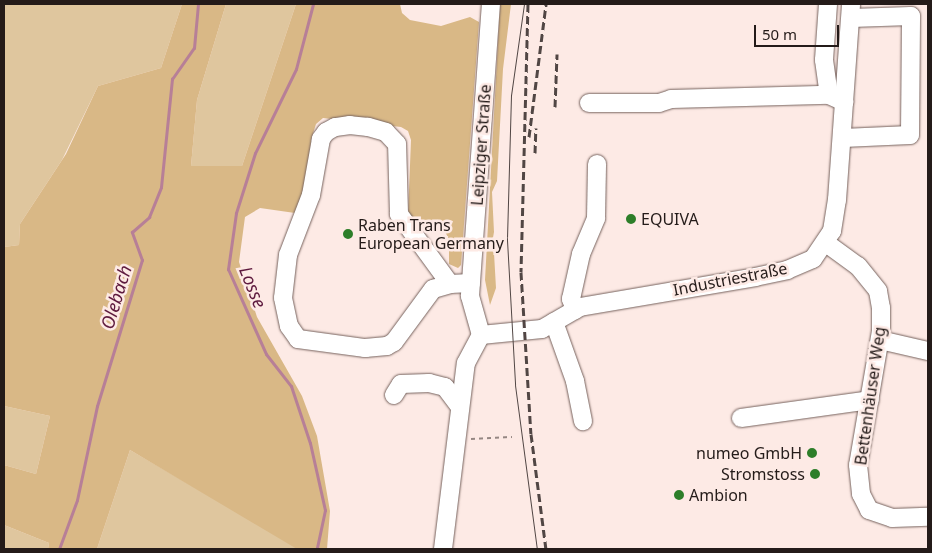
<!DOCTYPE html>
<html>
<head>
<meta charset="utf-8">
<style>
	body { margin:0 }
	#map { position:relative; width:932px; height:553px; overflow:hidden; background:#fdeae5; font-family:"Noto Sans",sans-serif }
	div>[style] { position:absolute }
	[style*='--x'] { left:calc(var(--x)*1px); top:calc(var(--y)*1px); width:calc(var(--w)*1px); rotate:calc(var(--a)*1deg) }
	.green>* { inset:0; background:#dfc69e }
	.forest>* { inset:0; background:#d9b886 }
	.stream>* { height:3px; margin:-1.5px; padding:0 1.5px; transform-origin:1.5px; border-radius:1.5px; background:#b77f97 }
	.path>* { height:2px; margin-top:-1px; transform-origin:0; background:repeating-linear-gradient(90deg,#958783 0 4px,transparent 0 8px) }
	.roads { filter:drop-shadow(0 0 1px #76625d) drop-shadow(0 0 1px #76625d) }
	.minor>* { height:18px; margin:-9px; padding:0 9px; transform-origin:9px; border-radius:9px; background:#fff }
	.tram>* { height:1px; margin:-0.5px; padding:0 0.5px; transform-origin:0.5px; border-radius:0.5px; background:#514644 }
	.rail>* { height:3px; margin-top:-1.5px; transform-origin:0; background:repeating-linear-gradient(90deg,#514644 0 8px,transparent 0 12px) }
	.dots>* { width:14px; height:14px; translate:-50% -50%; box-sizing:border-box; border:2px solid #fdeae5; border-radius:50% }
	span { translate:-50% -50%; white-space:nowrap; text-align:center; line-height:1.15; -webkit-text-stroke:5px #fdeae5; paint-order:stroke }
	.street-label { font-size:16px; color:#241b19 }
	.poi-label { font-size:16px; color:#241b19 }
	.left { translate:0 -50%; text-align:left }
	.right { translate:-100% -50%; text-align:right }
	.water-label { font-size:18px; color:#5e1a3e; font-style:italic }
	.frame { position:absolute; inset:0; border:5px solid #241b19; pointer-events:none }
	.scale { position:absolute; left:754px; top:25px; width:85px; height:22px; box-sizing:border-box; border:2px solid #241b19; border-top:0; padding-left:6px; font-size:15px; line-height:18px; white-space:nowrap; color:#241b19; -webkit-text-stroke:4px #fdeae5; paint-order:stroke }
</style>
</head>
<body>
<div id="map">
	<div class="green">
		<div style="clip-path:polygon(4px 4px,182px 4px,161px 68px,98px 86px,62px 160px,20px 224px,19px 245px,4px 247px)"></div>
		<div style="clip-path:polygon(226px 4px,296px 4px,242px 166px,191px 166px,197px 100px)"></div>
		<div style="clip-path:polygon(4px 406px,50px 416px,36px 474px,4px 465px)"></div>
		<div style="clip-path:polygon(130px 450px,297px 547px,297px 549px,97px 549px)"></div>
		<div style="clip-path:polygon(4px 525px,49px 543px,48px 549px,4px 549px)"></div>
	</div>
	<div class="forest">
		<div style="clip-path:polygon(182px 4px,226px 4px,197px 100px,191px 166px,242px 166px,296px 4px,400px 4px,402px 13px,410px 20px,441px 26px,470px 17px,479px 22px,461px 265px,458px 268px,449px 264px,449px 239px,444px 230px,414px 224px,408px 216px,411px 140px,408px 131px,401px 127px,323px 118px,316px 124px,311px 140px,310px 169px,303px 202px,295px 213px,260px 208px,245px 217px,239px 262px,257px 317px,302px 396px,317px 436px,330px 511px,327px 549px,297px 549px,130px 450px,97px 549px,48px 549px,49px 543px,4px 525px,4px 465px,36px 474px,50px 416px,4px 406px,4px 247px,19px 245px,20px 224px,66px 154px,98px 86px,161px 68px)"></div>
		<div style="clip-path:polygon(500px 4px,511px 4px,503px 69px,497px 181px,492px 192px,494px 232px,491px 249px,494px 253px,496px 288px,490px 305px,485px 280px)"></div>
	</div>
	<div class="stream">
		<div style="--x:313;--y:4;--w:67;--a:104.7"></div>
		<div style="--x:296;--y:69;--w:93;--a:116"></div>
		<div style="--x:255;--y:153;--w:63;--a:107.6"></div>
		<div style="--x:236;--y:213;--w:57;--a:98.1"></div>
		<div style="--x:228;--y:269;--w:93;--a:65.9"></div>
		<div style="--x:266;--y:354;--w:41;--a:52"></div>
		<div style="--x:291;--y:386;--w:60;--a:71.6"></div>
		<div style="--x:310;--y:443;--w:69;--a:77.4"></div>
		<div style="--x:325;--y:510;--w:40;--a:102"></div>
		<div style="--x:59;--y:549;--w:52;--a:-69.8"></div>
		<div style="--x:77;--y:500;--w:96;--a:-78"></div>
		<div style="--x:97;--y:406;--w:153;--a:-72.9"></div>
		<div style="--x:142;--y:260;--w:30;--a:-110"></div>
		<div style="--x:132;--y:232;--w:23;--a:-41"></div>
		<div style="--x:149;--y:217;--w:32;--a:-68"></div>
		<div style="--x:161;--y:187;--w:109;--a:-84.2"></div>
		<div style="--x:172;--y:79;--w:38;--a:-55"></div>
		<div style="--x:194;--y:48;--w:44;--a:-84.8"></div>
	</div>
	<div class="path">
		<div style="--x:471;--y:439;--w:41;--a:-2.8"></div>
	</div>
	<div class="roads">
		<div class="minor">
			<div style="--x:828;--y:4;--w:56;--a:94.1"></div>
			<div style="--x:824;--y:60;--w:35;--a:82"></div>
			<div style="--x:589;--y:103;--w:70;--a:0"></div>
			<div style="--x:659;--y:103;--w:13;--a:-18"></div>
			<div style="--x:671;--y:99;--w:158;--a:-1.5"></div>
			<div style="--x:829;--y:95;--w:17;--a:24"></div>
			<div style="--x:843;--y:138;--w:67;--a:-2.6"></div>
			<div style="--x:910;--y:135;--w:119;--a:-89.5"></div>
			<div style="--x:911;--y:16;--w:60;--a:178.1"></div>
			<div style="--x:826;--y:243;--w:39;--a:36"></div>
			<div style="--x:858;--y:266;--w:32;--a:51"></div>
			<div style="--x:878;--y:291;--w:17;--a:80"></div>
			<div style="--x:881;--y:308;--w:23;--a:90"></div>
			<div style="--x:881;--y:331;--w:136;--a:99.7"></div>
			<div style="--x:858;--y:465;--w:29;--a:84"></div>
			<div style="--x:861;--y:494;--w:18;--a:63"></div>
			<div style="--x:869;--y:510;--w:24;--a:19"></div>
			<div style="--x:892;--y:518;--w:36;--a:-2"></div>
			<div style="--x:450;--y:284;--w:87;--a:-126.1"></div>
			<div style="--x:399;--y:214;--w:70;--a:-91.6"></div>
			<div style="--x:397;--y:144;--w:16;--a:-133"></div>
			<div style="--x:386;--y:132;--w:19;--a:-164"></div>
			<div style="--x:368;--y:127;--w:18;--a:-174"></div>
			<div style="--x:350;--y:125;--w:15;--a:172"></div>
			<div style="--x:335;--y:127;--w:10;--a:151"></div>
			<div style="--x:326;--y:132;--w:9;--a:126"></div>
			<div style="--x:321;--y:139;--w:57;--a:100.1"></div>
			<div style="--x:311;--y:195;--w:64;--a:111"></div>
			<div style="--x:288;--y:255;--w:43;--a:96.6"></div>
			<div style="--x:283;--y:298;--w:29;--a:78"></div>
			<div style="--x:289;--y:326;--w:16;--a:55"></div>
			<div style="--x:298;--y:339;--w:68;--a:7.7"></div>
			<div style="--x:365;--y:348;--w:22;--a:-5"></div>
			<div style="--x:387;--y:346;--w:8;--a:-30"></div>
			<div style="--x:394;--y:342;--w:66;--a:-53.7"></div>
			<div style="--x:433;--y:289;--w:18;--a:-16"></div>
			<div style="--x:450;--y:284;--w:21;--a:-3"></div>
			<div style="--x:575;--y:310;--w:12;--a:-110"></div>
			<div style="--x:571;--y:299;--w:46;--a:-77.5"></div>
			<div style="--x:581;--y:254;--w:39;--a:-67"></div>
			<div style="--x:596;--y:218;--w:54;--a:-88.9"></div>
			<div style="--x:554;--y:322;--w:63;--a:70.4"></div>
			<div style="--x:575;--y:381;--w:41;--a:78.7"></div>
			<div style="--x:481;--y:335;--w:61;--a:-5.6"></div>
			<div style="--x:542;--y:329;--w:44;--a:-30.1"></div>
			<div style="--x:580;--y:307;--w:178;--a:-9.7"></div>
			<div style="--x:755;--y:277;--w:33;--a:-12"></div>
			<div style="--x:787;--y:270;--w:28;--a:-23"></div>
			<div style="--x:813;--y:259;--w:34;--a:-56"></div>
			<div style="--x:832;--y:231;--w:31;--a:-81"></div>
			<div style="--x:837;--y:200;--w:196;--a:-85.9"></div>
			<div style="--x:880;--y:340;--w:49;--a:12.9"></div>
			<div style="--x:394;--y:395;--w:13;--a:-58"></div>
			<div style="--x:401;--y:384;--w:28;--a:-2"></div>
			<div style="--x:429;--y:383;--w:16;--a:14"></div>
			<div style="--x:445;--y:387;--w:25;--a:53"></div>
			<div style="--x:741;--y:418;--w:130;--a:-7.9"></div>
			<div style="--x:443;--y:549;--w:187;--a:-83"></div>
			<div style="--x:466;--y:363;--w:32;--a:-62"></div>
			<div style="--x:481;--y:335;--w:41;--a:-105.8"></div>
			<div style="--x:470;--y:296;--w:293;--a:-85.9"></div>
		</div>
	</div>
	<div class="tram">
		<div style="--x:524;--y:4;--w:92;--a:98.1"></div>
		<div style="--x:511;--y:95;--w:145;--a:91.6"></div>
		<div style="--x:507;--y:240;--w:145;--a:86.8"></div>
		<div style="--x:515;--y:385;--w:165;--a:82.4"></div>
	</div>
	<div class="rail">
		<div style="--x:528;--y:4;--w:268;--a:91.5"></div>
		<div style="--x:521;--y:272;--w:162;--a:86.5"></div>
		<div style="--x:531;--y:434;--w:116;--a:82.6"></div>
		<div style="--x:555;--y:107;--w:53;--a:-87.8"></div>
		<div style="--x:529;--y:137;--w:134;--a:-82.7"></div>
		<div style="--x:535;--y:153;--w:25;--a:-88"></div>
	</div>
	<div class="dots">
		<div style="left:631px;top:219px;background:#2d7e29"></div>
		<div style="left:348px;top:234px;background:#2d7e29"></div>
		<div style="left:812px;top:453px;background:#2d7e29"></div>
		<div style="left:815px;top:474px;background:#2d7e29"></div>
		<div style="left:679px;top:495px;background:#2d7e29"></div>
	</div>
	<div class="street-label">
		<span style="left:481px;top:145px;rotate:-86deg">Leipziger Straße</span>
		<span style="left:730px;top:279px;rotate:-11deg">Industriestraße</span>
		<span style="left:870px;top:396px;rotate:-82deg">Bettenhäuser Weg</span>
	</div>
	<div class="poi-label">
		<span class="left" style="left:641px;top:219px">EQUIVA</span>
		<span class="left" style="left:358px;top:234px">Raben Trans<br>European Germany</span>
		<span class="right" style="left:802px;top:453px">numeo GmbH</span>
		<span class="right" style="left:805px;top:474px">Stromstoss</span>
		<span class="left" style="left:689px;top:495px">Ambion</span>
	</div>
	<div class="water-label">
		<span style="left:253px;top:287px;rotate:68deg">Losse</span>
		<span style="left:116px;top:297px;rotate:-73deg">Olebach</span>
	</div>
	<div class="frame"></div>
	<div class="scale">50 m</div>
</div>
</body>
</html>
